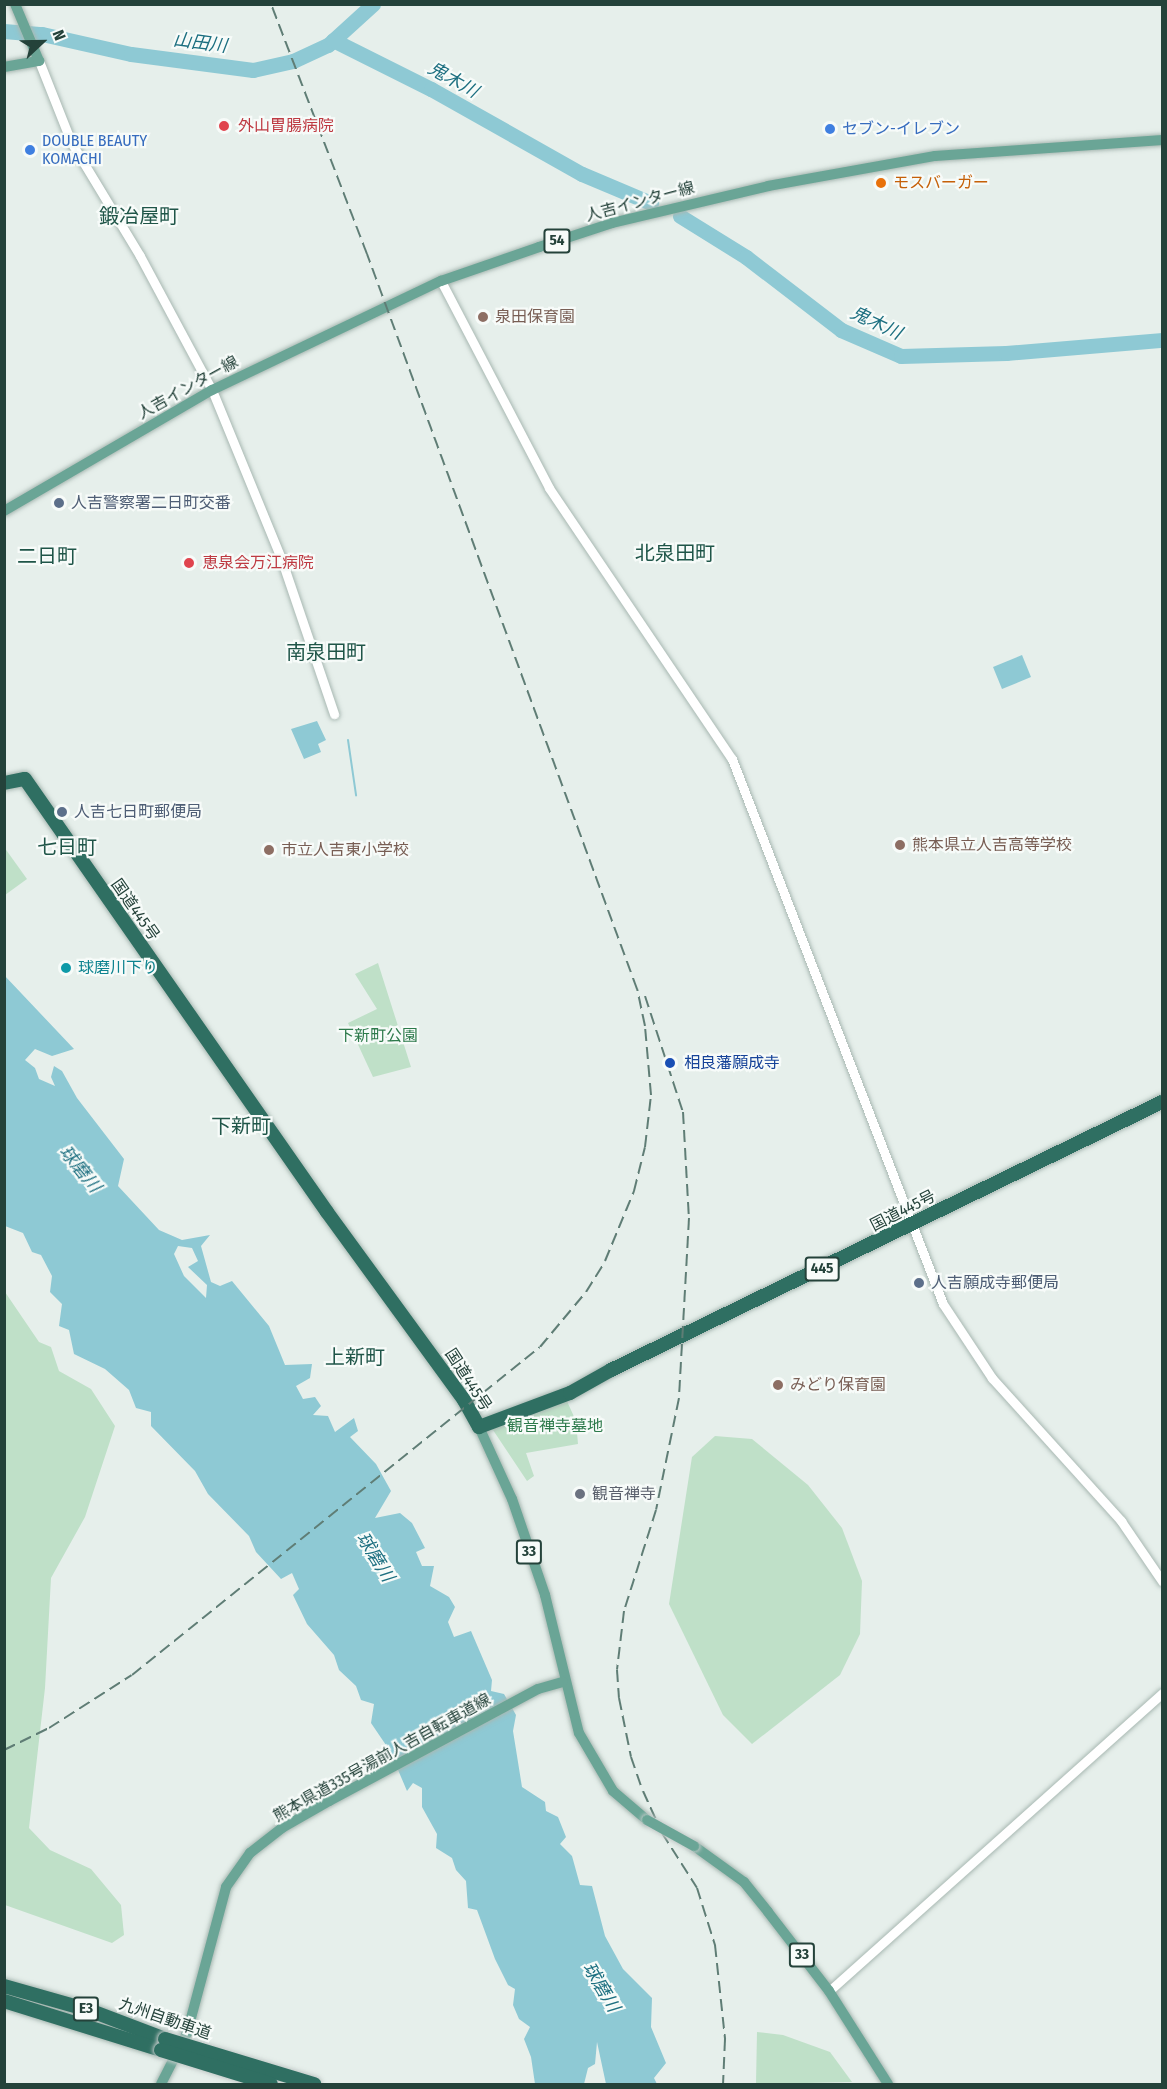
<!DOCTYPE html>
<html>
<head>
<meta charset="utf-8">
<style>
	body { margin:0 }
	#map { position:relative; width:1167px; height:2089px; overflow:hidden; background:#e6efeb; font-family:"Fira Sans Condensed","Noto Sans JP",sans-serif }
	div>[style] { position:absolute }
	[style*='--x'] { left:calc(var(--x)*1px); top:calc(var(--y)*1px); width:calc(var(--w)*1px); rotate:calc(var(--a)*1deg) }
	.green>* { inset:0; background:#bfe0c8 }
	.water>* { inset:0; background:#8ec9d4 }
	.stream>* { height:2px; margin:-1px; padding:0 1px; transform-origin:1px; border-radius:1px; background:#8ec9d4 }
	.river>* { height:15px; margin:-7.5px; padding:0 7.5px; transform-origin:7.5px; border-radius:7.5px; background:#8ec9d4 }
	.roads { filter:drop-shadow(0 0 2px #a8b8b2) drop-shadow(0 0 2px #a8b8b2) }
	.minor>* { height:9px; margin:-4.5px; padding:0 4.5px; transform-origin:4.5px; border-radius:4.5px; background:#fff }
	.major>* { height:10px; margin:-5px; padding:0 5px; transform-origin:5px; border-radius:5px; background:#6aa596 }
	.highway>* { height:14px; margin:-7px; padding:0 7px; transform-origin:7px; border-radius:7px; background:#2f6f62 }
	.rail>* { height:2px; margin-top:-1px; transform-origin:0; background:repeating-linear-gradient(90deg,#5f7d75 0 12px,transparent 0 18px) }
	.bridges { filter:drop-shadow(0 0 2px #c2cac8) drop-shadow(0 0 2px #c2cac8) }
	.major-bridge>* { height:10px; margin:-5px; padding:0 5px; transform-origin:5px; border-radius:5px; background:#6aa596 }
	.highway-bridge>* { height:14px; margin:-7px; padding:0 7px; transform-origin:7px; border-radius:7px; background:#2f6f62 }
	.dots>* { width:16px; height:16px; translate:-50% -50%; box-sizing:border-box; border:3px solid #f7fbf9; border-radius:50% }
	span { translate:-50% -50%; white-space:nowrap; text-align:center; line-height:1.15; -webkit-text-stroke:4.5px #f7fbf9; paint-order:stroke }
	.shield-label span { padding:2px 4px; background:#f7fbf9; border:2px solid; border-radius:4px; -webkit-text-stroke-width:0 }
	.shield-label { font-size:15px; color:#24423a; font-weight:700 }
	.health-label { font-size:16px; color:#be3a42 }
	.left { translate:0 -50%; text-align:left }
	.shop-label { font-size:16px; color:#366cbe }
	.food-label { font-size:16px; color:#c56008 }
	.street-label { font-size:16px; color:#24423a }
	.education-label { font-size:16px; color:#785e54 }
	.service-label { font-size:16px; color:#4e5e75 }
	.culture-label { font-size:16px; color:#0d838f }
	.park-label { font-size:16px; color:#2d7a4b }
	.transit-label { font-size:16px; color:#164399 }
	.worship-label { font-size:16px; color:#5b616d }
	.water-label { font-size:18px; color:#1c6f80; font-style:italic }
	.quarter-label { font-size:20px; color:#1f5548 }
	.frame { position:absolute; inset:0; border:6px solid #24423a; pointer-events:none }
	.north { position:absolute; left:12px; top:12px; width:60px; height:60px; -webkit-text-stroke:4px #f7fbf9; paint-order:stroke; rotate:68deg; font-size:16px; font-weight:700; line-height:24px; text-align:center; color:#24423a }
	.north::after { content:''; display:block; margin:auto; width:21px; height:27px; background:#24423a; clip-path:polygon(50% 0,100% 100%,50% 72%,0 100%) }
</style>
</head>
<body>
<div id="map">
	<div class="green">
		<div style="clip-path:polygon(4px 847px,27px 879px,5px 895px,4px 895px)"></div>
		<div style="clip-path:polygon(378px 963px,411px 1067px,373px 1077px,348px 1023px,377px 1009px,355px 974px)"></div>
		<div style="clip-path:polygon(5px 1292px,39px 1342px,51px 1347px,59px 1371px,91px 1389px,115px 1426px,85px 1517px,51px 1578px,45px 1688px,29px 1828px,50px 1850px,91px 1869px,121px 1905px,124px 1935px,112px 1943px,5px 1905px)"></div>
		<div style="clip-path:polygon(566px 1399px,576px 1421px,578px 1444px,526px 1453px,534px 1476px,527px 1481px,491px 1427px)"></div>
		<div style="clip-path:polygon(715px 1436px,752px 1439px,808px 1485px,842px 1528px,862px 1581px,860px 1634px,840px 1675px,752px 1744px,723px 1715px,669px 1604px,692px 1457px)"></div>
		<div style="clip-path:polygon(757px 2032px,783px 2035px,830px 2052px,852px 2082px,756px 2084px)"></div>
	</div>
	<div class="water">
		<div style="clip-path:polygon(1022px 655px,1031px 677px,1002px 689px,993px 667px)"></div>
		<div style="clip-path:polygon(317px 721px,326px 740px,318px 744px,321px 752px,304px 759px,291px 729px)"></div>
		<div style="clip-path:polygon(evenodd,4px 975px,74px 1049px,52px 1056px,35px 1049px,25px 1060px,35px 1068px,39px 1079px,55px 1086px,51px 1077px,54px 1066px,62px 1071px,77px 1098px,124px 1159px,118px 1186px,159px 1230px,182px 1240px,210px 1235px,201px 1246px,211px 1282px,220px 1286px,232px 1281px,269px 1326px,285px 1365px,312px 1364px,310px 1378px,296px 1386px,303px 1399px,315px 1397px,321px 1406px,313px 1415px,328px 1416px,335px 1432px,354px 1418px,358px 1431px,350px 1437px,376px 1464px,391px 1491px,375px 1518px,400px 1513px,412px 1523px,425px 1548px,416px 1552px,422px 1566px,434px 1566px,430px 1586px,449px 1597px,455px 1607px,448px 1622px,454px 1637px,471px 1631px,492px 1680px,491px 1691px,504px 1694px,516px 1715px,513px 1731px,522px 1787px,545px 1802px,546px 1811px,558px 1817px,566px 1837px,560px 1844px,572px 1856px,580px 1885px,592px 1886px,605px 1936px,623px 1969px,652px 1998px,651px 2027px,666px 2063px,654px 2078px,657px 2084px,606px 2084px,597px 2042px,595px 2064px,588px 2068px,584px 2084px,535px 2084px,531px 2057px,524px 2039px,530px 2027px,519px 2019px,513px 2005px,515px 1989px,508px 1985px,495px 1959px,477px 1910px,468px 1908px,466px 1881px,456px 1870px,452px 1858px,436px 1848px,437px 1834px,422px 1807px,422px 1788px,413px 1783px,407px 1791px,390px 1751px,371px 1723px,374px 1704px,361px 1700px,356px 1686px,339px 1670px,334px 1655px,307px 1624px,293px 1595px,299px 1589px,292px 1573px,281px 1579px,256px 1552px,249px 1536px,208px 1494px,195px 1471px,151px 1426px,151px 1412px,136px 1408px,129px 1390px,105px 1369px,74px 1354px,69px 1330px,59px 1326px,62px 1304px,50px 1292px,52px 1276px,41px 1255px,32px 1252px,23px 1233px,5px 1226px,4px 975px,178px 1246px,192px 1248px,198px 1261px,188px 1267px,207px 1285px,206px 1298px,184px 1276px,174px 1254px,178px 1246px)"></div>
	</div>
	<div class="stream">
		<div style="--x:348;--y:740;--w:56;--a:81.7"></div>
	</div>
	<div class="river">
		<div style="--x:4;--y:31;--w:38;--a:5"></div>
		<div style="--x:42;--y:34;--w:91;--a:12.7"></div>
		<div style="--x:131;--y:54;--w:123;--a:7.5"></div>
		<div style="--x:253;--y:70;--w:41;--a:-12.7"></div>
		<div style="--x:293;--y:61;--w:38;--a:-25"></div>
		<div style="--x:328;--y:45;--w:61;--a:-42.3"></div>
		<div style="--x:333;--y:40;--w:110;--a:26.6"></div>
		<div style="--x:431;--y:89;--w:173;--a:29.4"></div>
		<div style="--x:582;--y:174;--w:75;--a:22.8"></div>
		<div style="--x:680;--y:216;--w:78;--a:31.8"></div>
		<div style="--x:746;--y:257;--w:120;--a:37.5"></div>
		<div style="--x:841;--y:330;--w:65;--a:23.4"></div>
		<div style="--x:901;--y:356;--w:105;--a:-1.6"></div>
		<div style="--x:1006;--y:353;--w:157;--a:-4.8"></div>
	</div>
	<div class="roads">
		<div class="minor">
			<div style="--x:39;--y:61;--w:87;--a:68.4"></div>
			<div style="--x:71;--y:142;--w:133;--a:58.8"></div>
			<div style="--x:140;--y:256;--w:152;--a:61.8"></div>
			<div style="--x:212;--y:390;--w:182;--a:67.7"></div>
			<div style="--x:281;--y:558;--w:165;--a:71.2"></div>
			<div style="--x:441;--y:281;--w:233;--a:62.4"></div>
			<div style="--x:549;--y:488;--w:327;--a:56"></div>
			<div style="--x:732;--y:759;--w:584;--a:68.84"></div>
			<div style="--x:943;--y:1304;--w:89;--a:56.5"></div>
			<div style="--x:992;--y:1378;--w:193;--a:47.9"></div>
			<div style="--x:1121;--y:1521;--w:73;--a:55.7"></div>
			<div style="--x:829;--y:1991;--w:447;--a:-41.8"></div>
		</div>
		<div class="major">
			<div style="--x:4;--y:67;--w:36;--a:-10"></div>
			<div style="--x:39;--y:61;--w:62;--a:-112.8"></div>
			<div style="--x:4;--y:511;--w:241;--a:-30.2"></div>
			<div style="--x:212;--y:390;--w:254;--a:-25.5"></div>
			<div style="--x:441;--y:281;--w:104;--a:-19.1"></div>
			<div style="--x:539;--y:247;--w:77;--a:-18.2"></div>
			<div style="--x:612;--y:223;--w:160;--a:-13.3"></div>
			<div style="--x:768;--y:186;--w:170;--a:-10.2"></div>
			<div style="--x:935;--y:156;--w:228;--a:-4"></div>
			<div style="--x:479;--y:1427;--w:79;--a:65.4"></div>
			<div style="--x:512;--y:1499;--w:102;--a:71"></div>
			<div style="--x:545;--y:1595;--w:142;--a:76.2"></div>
			<div style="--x:579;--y:1733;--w:67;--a:59.6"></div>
			<div style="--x:613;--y:1791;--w:45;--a:40.5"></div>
			<div style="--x:694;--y:1846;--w:62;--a:35.8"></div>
			<div style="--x:744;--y:1882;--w:38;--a:51"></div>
			<div style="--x:768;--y:1912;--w:100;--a:52.3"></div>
			<div style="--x:829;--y:1991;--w:110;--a:57.6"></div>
			<div style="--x:161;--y:2084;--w:57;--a:-63"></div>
			<div style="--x:187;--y:2033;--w:151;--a:-75"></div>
			<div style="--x:226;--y:1887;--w:42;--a:-54.8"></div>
			<div style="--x:250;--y:1853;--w:41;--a:-38"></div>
			<div style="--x:282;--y:1828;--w:54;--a:-29.9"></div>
			<div style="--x:329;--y:1801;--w:237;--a:-28.2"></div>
			<div style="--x:538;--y:1689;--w:26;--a:-16"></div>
		</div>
		<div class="highway">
			<div style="--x:4;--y:783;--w:21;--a:-11"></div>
			<div style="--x:25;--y:779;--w:528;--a:55.11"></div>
			<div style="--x:327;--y:1212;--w:233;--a:53.9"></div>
			<div style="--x:464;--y:1400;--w:31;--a:61"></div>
			<div style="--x:479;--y:1427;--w:97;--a:-20.5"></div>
			<div style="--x:570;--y:1393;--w:47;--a:-29.3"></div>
			<div style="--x:611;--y:1370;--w:613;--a:-25.94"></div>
			<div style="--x:4;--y:1986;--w:88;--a:15.8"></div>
			<div style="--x:89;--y:2010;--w:81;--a:20.9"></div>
			<div style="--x:4;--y:2001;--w:164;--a:17.3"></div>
		</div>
	</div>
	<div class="rail">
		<div style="--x:645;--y:996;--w:122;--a:71.9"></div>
		<div style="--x:683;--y:1112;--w:106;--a:86.8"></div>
		<div style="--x:689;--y:1218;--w:180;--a:93.2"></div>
		<div style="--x:679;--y:1398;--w:114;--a:101.6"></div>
		<div style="--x:656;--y:1510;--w:106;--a:107.6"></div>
		<div style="--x:624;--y:1611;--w:59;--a:96.8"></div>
		<div style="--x:617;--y:1670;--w:28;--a:86"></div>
		<div style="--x:619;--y:1698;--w:60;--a:78.5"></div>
		<div style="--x:631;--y:1757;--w:36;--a:71"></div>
		<div style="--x:643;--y:1791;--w:46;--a:65.7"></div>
		<div style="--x:662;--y:1833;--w:65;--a:57.5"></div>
		<div style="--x:697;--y:1888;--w:60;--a:72.5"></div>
		<div style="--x:715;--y:1945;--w:95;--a:83.9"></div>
		<div style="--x:725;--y:2039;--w:45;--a:92.5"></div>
		<div style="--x:4;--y:1750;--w:50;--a:-26.1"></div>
		<div style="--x:49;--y:1728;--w:98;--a:-32.6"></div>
		<div style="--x:132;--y:1675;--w:523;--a:-38.8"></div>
		<div style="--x:540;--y:1347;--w:72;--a:-50.1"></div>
		<div style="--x:586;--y:1292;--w:36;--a:-58"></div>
		<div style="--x:605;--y:1261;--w:76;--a:-67.5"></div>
		<div style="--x:634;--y:1191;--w:45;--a:-76"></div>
		<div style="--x:645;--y:1147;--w:52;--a:-83.4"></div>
		<div style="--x:651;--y:1095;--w:69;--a:-95"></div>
		<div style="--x:645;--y:1026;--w:38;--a:-102"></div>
		<div style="--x:637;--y:989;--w:783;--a:-110.17"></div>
		<div style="--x:367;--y:254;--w:268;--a:-111"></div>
	</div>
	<div class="bridges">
		<div class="major-bridge">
			<div style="--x:647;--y:1820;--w:54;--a:29"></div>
		</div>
		<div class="highway-bridge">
			<div style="--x:165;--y:2039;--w:156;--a:16.8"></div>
			<div style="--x:161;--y:2050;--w:115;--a:17.2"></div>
		</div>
	</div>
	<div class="dots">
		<div style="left:224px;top:126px;background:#e0444e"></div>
		<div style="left:830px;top:129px;background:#3f7fe0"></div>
		<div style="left:30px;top:150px;background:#3f7fe0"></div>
		<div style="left:881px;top:183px;background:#e8710a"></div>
		<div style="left:483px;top:317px;background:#8d6e63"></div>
		<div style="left:59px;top:503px;background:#5c6f8a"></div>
		<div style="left:189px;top:563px;background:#e0444e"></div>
		<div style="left:62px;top:812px;background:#5c6f8a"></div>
		<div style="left:900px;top:845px;background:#8d6e63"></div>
		<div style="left:269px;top:850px;background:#8d6e63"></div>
		<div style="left:66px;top:968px;background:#0f9aa8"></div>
		<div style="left:670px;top:1063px;background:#1a4fb4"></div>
		<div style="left:919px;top:1283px;background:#5c6f8a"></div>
		<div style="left:778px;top:1385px;background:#8d6e63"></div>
		<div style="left:580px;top:1494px;background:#6b7280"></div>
	</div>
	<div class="shield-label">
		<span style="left:557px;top:241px">54</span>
		<span style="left:822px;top:1269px">445</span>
		<span style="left:529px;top:1552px">33</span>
		<span style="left:802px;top:1955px">33</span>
		<span style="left:86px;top:2009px">E3</span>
	</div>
	<div class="health-label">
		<span class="left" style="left:238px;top:126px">外山胃腸病院</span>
		<span class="left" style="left:202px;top:563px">恵泉会万江病院</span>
	</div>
	<div class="shop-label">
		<span class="left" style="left:842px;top:129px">セブン-イレブン</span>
		<span class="left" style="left:42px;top:150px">DOUBLE BEAUTY<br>KOMACHI</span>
	</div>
	<div class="food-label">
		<span class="left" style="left:893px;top:183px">モスバーガー</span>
	</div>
	<div class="street-label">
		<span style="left:640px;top:202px;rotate:-15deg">人吉インター線</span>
		<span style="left:188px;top:388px;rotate:-29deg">人吉インター線</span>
		<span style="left:135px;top:910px;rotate:55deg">国道445号</span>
		<span style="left:903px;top:1211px;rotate:-27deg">国道445号</span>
		<span style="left:468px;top:1380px;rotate:57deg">国道445号</span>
		<span style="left:382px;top:1758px;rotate:-29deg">熊本県道335号湯前人吉自転車道線</span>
		<span style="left:165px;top:2019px;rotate:19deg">九州自動車道</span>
	</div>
	<div class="education-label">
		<span class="left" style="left:495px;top:317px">泉田保育園</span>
		<span class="left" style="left:912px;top:845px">熊本県立人吉高等学校</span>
		<span class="left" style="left:281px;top:850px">市立人吉東小学校</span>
		<span class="left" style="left:790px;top:1385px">みどり保育園</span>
	</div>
	<div class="service-label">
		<span class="left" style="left:71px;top:503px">人吉警察署二日町交番</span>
		<span class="left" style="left:74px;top:812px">人吉七日町郵便局</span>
		<span class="left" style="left:931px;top:1283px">人吉願成寺郵便局</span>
	</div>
	<div class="culture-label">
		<span class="left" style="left:78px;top:968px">球磨川下り</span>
	</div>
	<div class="park-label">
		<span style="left:378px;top:1036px">下新町公園</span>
		<span style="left:555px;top:1426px">観音禅寺墓地</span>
	</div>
	<div class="transit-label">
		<span class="left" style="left:684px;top:1063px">相良藩願成寺</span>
	</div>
	<div class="worship-label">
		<span class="left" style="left:592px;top:1494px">観音禅寺</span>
	</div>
	<div class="water-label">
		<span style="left:200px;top:43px;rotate:7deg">山田川</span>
		<span style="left:453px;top:80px;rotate:29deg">鬼木川</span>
		<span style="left:876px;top:323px;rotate:25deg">鬼木川</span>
		<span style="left:80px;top:1169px;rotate:51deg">球磨川</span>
		<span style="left:375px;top:1557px;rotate:58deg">球磨川</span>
		<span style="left:601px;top:1987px;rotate:59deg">球磨川</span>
	</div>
	<div class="quarter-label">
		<span style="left:139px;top:216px">鍛冶屋町</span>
		<span style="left:675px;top:553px">北泉田町</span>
		<span style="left:47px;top:556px">二日町</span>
		<span style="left:326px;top:652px">南泉田町</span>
		<span style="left:67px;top:847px">七日町</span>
		<span style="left:241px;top:1126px">下新町</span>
		<span style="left:355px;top:1357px">上新町</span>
	</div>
	<div class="frame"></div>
	<div class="north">N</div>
</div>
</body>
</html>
